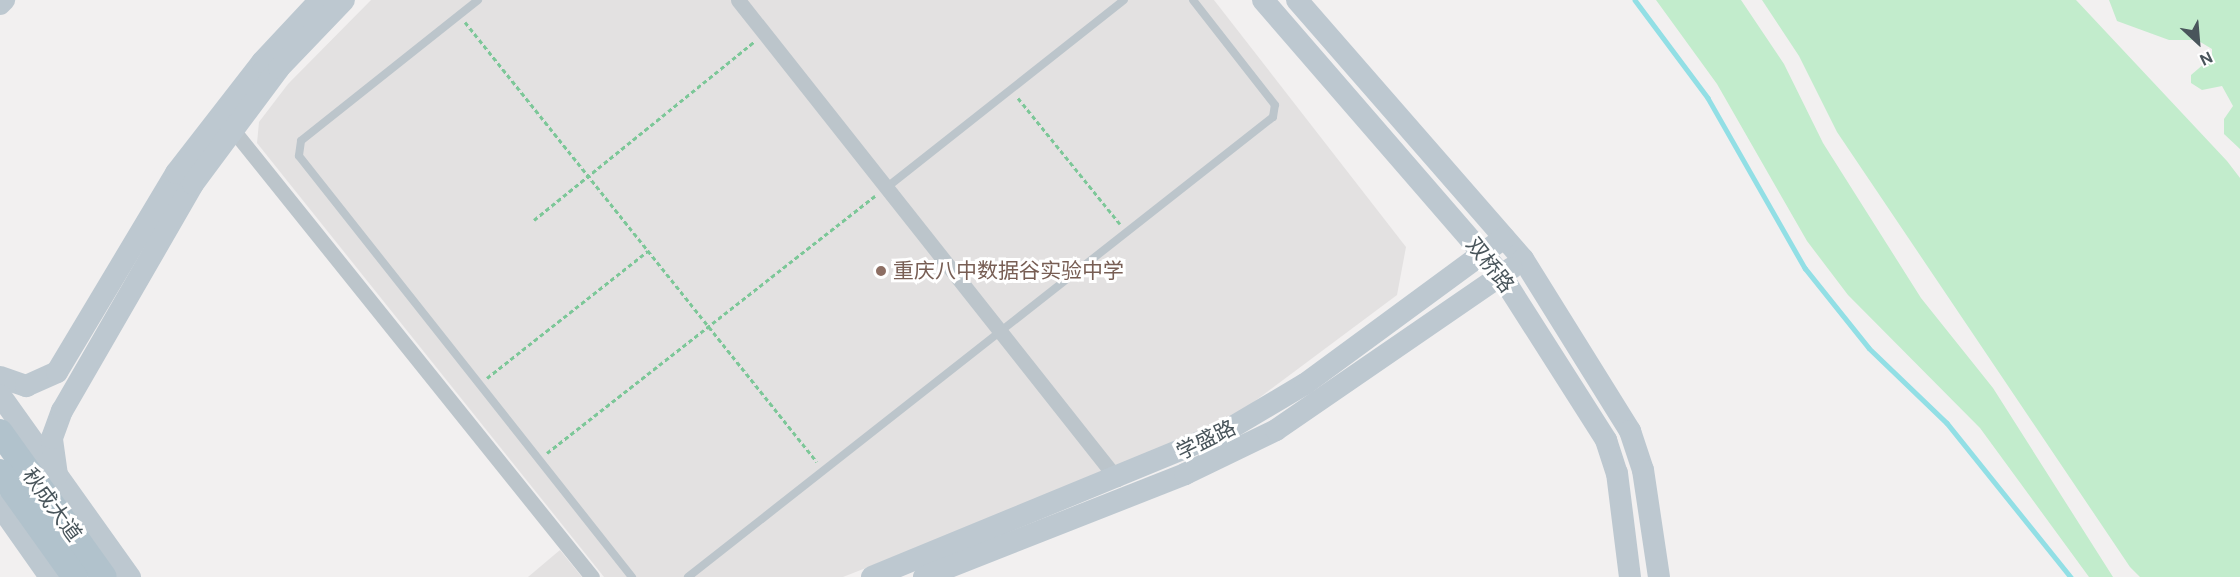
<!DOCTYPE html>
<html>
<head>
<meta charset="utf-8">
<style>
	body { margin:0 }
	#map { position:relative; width:2240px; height:577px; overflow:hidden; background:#f2f0f0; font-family:"DM Sans","Noto Sans SC",sans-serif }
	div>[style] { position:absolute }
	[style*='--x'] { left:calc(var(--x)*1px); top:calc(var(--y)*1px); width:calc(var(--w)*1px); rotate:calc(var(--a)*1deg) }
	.education>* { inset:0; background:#e3e1e1 }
	.green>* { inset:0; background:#c2eccc }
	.stream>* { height:4.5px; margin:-2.25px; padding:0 2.25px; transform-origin:2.25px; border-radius:2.25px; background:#92dfe5 }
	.path>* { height:3px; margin-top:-1.5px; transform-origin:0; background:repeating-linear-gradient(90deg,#7cc798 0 4.5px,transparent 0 7.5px) }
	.lane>* { height:8px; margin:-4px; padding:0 4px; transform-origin:4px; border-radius:4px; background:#bcc5cb }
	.street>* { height:15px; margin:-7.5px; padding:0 7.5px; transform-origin:7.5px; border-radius:7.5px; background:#bcc5cb }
	.secondary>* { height:22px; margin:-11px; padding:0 11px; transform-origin:11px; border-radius:11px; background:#bdc8d0 }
	.primary>* { height:26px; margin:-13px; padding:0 13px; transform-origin:13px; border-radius:13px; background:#b1c2cc }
	.dots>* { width:16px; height:16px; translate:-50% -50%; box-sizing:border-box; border:3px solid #fff; border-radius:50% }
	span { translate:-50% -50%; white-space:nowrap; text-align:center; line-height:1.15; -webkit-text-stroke:6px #fff; paint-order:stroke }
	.street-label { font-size:21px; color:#49555b }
	.education-label { font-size:21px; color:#785e54 }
	.left { translate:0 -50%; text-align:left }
	.north { position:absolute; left:2168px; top:12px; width:60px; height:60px; -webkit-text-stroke:4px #fff; paint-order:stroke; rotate:154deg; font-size:16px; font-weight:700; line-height:24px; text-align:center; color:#49555b }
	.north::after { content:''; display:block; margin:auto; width:21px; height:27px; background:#49555b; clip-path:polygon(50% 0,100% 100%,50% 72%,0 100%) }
</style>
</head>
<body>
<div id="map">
	<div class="education">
		<div style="clip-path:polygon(371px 0,1214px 0,1406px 247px,1397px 295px,1235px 416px,1178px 445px,843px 577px,604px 577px,257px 143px,259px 122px,288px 84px)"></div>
		<div style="clip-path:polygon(560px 550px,582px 577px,528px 577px)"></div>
	</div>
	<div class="green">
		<div style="clip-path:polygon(1656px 0,1741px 0,1784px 64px,1823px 143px,1921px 298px,1993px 388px,2113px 577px,2089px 577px,1980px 428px,1848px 295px,1807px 241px,1717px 84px)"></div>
		<div style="clip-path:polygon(1762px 0,2076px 0,2227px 161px,2240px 178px,2240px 577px,2140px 577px,2130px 567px,1837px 132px,1799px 56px)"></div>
		<div style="clip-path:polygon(2109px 0,2240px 0,2240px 149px,2224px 134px,2224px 119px,2233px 106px,2222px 86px,2202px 90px,2191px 83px,2191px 75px,2212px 57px,2212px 49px,2197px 40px,2169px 40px,2117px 21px)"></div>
	</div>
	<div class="stream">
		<div style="--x:1635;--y:0;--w:122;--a:53.3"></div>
		<div style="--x:1708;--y:98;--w:196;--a:60.3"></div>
		<div style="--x:1805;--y:268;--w:102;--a:51.3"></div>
		<div style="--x:1869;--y:348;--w:108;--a:43.9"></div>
		<div style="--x:1947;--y:423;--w:198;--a:51.2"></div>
	</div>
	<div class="path">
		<div style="--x:465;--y:22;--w:563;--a:51.34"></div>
		<div style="--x:1018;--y:98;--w:162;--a:51"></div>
		<div style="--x:534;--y:220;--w:283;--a:-39"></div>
		<div style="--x:487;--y:378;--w:205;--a:-38.3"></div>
		<div style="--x:547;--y:453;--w:417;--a:-38.1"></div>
	</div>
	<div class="lane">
		<div style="--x:478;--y:0;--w:226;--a:141.5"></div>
		<div style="--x:301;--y:141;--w:15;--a:98"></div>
		<div style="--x:299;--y:156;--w:537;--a:51.66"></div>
		<div style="--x:886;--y:188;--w:303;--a:-38.3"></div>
		<div style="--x:688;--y:577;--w:744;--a:-38.18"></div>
		<div style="--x:1273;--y:117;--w:12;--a:-81"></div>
		<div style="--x:1275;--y:105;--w:133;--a:-128"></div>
	</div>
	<div class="street">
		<div style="--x:738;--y:0;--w:611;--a:51.65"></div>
		<div style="--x:233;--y:130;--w:573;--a:51.23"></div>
	</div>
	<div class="secondary">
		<div style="--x:1263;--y:0;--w:364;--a:49.1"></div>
		<div style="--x:1501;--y:275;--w:196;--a:57.5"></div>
		<div style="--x:1606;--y:440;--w:35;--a:72"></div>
		<div style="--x:1617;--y:473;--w:105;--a:82.9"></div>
		<div style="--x:1297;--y:0;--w:344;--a:48.9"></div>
		<div style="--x:1523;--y:259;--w:203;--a:58.1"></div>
		<div style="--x:1630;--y:431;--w:41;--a:71.6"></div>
		<div style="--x:1643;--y:470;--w:108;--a:81.5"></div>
		<div style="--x:0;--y:4;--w:6;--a:-45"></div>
		<div style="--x:0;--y:377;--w:28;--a:19"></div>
		<div style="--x:26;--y:386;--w:34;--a:-24"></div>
		<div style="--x:57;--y:372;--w:232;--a:-59.1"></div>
		<div style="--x:176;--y:173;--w:140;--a:-52.2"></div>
		<div style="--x:262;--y:62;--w:85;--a:-46.9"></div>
		<div style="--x:0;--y:395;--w:224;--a:54.5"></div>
		<div style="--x:57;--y:475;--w:37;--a:-98"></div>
		<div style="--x:52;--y:438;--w:29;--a:-70"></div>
		<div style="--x:62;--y:411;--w:262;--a:-60"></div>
		<div style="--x:193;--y:184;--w:144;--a:-53.4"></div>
		<div style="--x:279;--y:68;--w:94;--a:-46.3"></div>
		<div style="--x:0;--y:506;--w:87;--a:54.8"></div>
		<div style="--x:872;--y:577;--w:381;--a:-22.4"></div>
		<div style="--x:1224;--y:432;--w:94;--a:-30.7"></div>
		<div style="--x:1305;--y:384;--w:247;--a:-36.3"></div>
		<div style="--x:924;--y:577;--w:281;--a:-21.5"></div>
		<div style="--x:1185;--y:474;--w:101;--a:-25.8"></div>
		<div style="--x:1276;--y:430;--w:286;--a:-34.5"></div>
	</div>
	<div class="primary">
		<div style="--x:0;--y:432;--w:178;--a:54.4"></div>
		<div style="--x:0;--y:472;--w:129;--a:54.5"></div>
	</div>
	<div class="dots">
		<div style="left:881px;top:271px;background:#8d6e63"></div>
	</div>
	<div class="street-label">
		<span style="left:1490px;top:265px;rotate:52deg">双桥路</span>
		<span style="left:1206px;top:440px;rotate:-26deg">学盛路</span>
		<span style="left:52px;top:505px;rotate:54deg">秋成大道</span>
	</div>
	<div class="education-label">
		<span class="left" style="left:893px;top:271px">重庆八中数据谷实验中学</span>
	</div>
	<div class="north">N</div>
</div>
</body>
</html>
